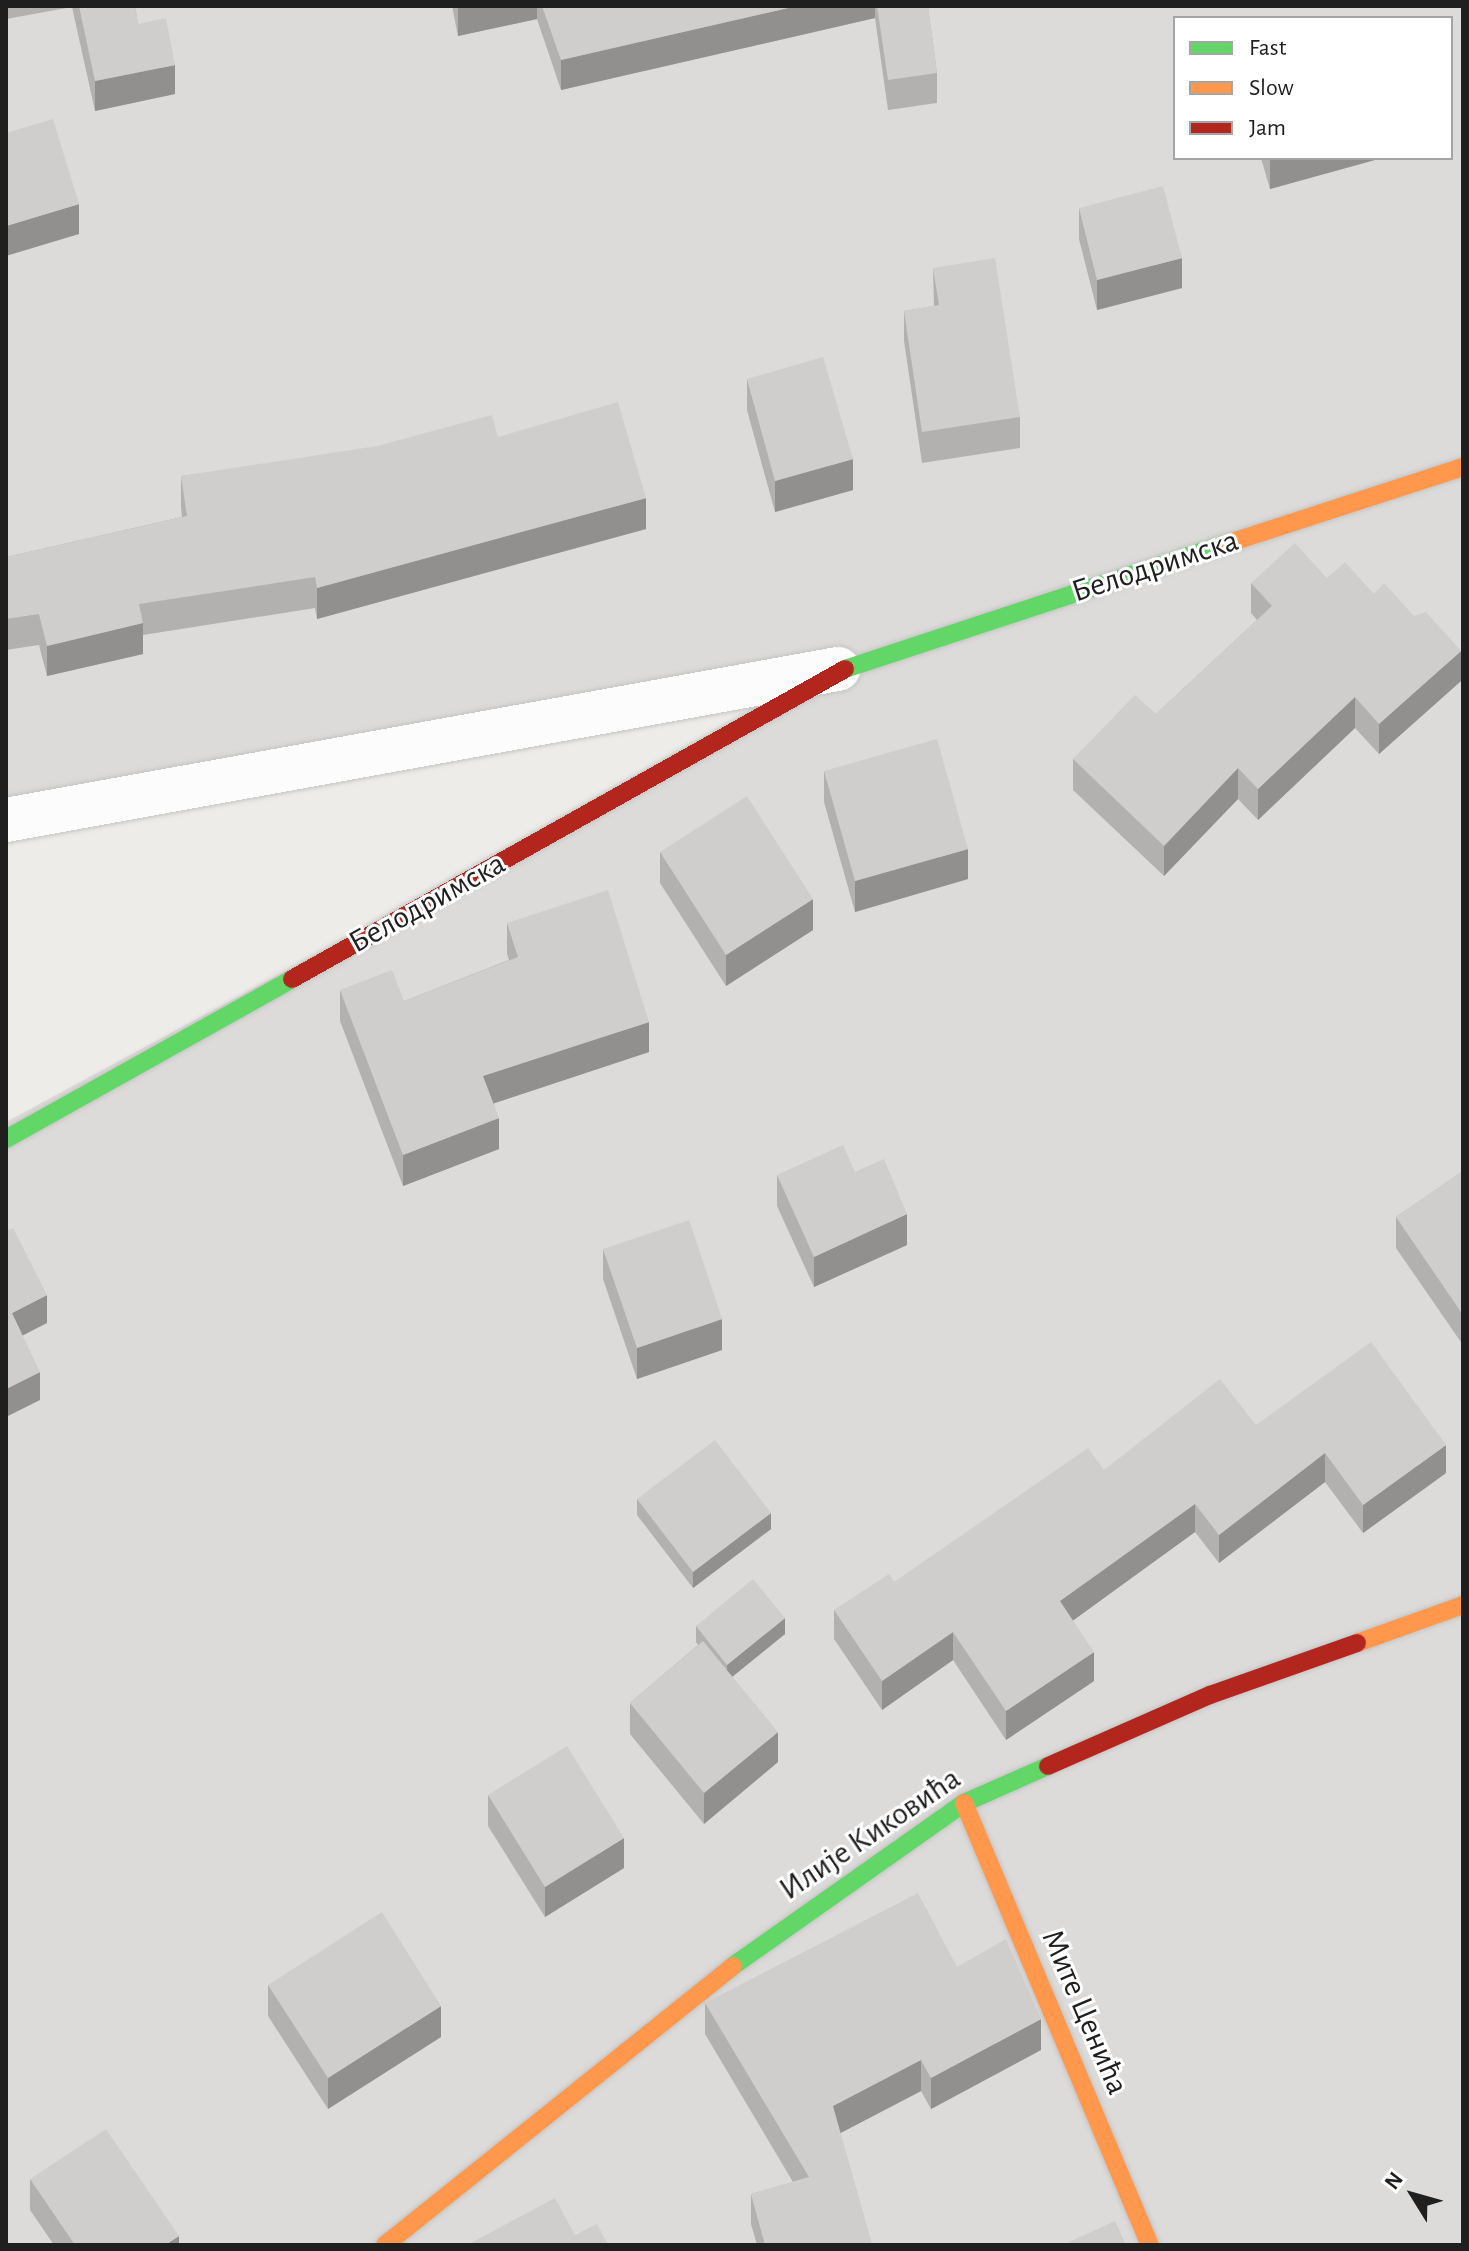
<!DOCTYPE html>
<html>
<head>
<meta charset="utf-8">
<style>
	body { margin:0 }
	#map { position:relative; width:1469px; height:2251px; overflow:hidden; background:#edece9; font-family:"Alegreya Sans",sans-serif }
	div>[style] { position:absolute }
	[style*='--x'] { left:calc(var(--x)*1px); top:calc(var(--y)*1px); width:calc(var(--w)*1px); rotate:calc(var(--a)*1deg) }
	.residential>* { inset:0; background:#dcdbda }
	.roads { filter:drop-shadow(0 0 2px #c4c4c2) drop-shadow(0 0 2px #c4c4c2) }
	.street>* { height:44px; margin:-22px; padding:0 22px; transform-origin:22px; border-radius:22px; background:#fcfcfc }
	.fast>* { height:18px; margin:-9px; padding:0 9px; transform-origin:9px; border-radius:9px; background:#63d668 }
	.slow>* { height:18px; margin:-9px; padding:0 9px; transform-origin:9px; border-radius:9px; background:#ff974d }
	.jam>* { height:18px; margin:-9px; padding:0 9px; transform-origin:9px; border-radius:9px; background:#b3261e }
	.wall>* { inset:0; background:#b3b1af }
	.shaded-wall>* { inset:0; background:#92908f }
	.building>* { inset:0; background:#d0cecc }
	span { translate:-50% -50%; white-space:nowrap; text-align:center; line-height:1.15; -webkit-text-stroke:6px #fff; paint-order:stroke }
	.street-label { font-size:32px; color:#1f1f1f }
	.frame { position:absolute; inset:0; border:8px solid #1f1f1f; pointer-events:none }
	.legend { position:absolute; left:1173px; top:16px; width:280px; height:144px; box-sizing:border-box; background:#fff; border:2px solid #a5a5a5; margin:0; padding:10px 14px; list-style:none; font-size:24px; color:#1f1f1f }
	.legend li { display:flex; align-items:center; gap:16px; height:40px }
	.legend b { width:40px; border:2px solid #a5a5a5 }
	.north { position:absolute; left:1373px; top:2155px; width:80px; height:80px; -webkit-text-stroke:6px #fff; paint-order:stroke; rotate:307deg; font-size:22px; font-weight:700; line-height:32px; text-align:center; color:#1f1f1f }
	.north::after { content:''; display:block; margin:auto; width:28px; height:36px; background:#1f1f1f; clip-path:polygon(50% 0,100% 100%,50% 72%,0 100%) }
</style>
</head>
<body>
<div id="map">
	<div class="residential">
		<div style="clip-path:polygon(evenodd,6px 6px,1463px 6px,1463px 2245px,6px 2245px,6px 1122px,845px 669px,6px 810px,6px 6px,1175px 18px,1451px 18px,1451px 158px,1175px 158px,1175px 18px)"></div>
	</div>
	<div class="roads">
		<div class="street">
			<div style="--x:6;--y:820;--w:846;--a:-10.29"></div>
		</div>
		<div class="fast">
			<div style="--x:845;--y:669;--w:398;--a:-18.2"></div>
			<div style="--x:6;--y:1139;--w:328;--a:-29.2"></div>
			<div style="--x:733;--y:1966;--w:283;--a:-35.2"></div>
			<div style="--x:964;--y:1803;--w:92;--a:-23.8"></div>
		</div>
		<div class="slow">
			<div style="--x:1223;--y:545;--w:252;--a:-18"></div>
			<div style="--x:1357;--y:1643;--w:113;--a:-19.7"></div>
			<div style="--x:964;--y:1803;--w:480;--a:67.2"></div>
			<div style="--x:385;--y:2245;--w:446;--a:-38.7"></div>
		</div>
		<div class="jam">
			<div style="--x:292;--y:979;--w:634;--a:-29.27"></div>
			<div style="--x:1048;--y:1766;--w:177;--a:-23.7"></div>
			<div style="--x:1210;--y:1695;--w:156;--a:-19.5"></div>
		</div>
	</div>
	<div class="wall">
		<div style="clip-path:polygon(6px 6px,135px 6px,138px 24px,175px 94px,95px 111px,72px 7px,6px 19px)"></div>
		<div style="clip-path:polygon(452px 6px,931px 6px,928px 7px,937px 73px,937px 103px,888px 110px,875px 18px,561px 90px,537px 19px,458px 36px)"></div>
		<div style="clip-path:polygon(1261px 158px,1382px 158px,1270px 189px)"></div>
		<div style="clip-path:polygon(1079px 208px,1182px 288px,1097px 310px,1079px 239px)"></div>
		<div style="clip-path:polygon(933px 268px,1020px 417px,1020px 448px,922px 463px,904px 341px,904px 311px,934px 306px)"></div>
		<div style="clip-path:polygon(747px 379px,853px 490px,775px 512px,747px 410px)"></div>
		<div style="clip-path:polygon(498px 437px,646px 529px,317px 619px,315px 608px,143px 635px,143px 654px,47px 676px,39px 645px,6px 650px,6px 557px,182px 517px,181px 507px,181px 476px)"></div>
		<div style="clip-path:polygon(1327px 578px,1374px 594px,1461px 681px,1379px 754px,1355px 728px,1258px 820px,1238px 799px,1164px 876px,1073px 790px,1073px 759px,1156px 714px,1257px 620px,1251px 613px,1251px 583px)"></div>
		<div style="clip-path:polygon(824px 771px,968px 879px,855px 912px,824px 802px)"></div>
		<div style="clip-path:polygon(660px 852px,813px 930px,726px 986px,660px 883px)"></div>
		<div style="clip-path:polygon(507px 923px,649px 1052px,494px 1103px,499px 1149px,403px 1186px,340px 1021px,340px 990px,404px 1001px,509px 960px,507px 954px)"></div>
		<div style="clip-path:polygon(1463px 1171px,1463px 1345px,1396px 1248px,1396px 1217px)"></div>
		<div style="clip-path:polygon(855px 1172px,907px 1245px,814px 1287px,777px 1206px,777px 1175px)"></div>
		<div style="clip-path:polygon(603px 1249px,722px 1350px,637px 1379px,603px 1279px)"></div>
		<div style="clip-path:polygon(1256px 1425px,1446px 1473px,1363px 1533px,1325px 1482px,1219px 1563px,1195px 1532px,1073px 1620px,1094px 1681px,1006px 1740px,953px 1660px,882px 1710px,834px 1639px,834px 1610px,894px 1582px,1104px 1470px)"></div>
		<div style="clip-path:polygon(637px 1499px,771px 1529px,693px 1588px,637px 1515px)"></div>
		<div style="clip-path:polygon(696px 1626px,785px 1634px,732px 1677px,778px 1762px,704px 1824px,630px 1734px,630px 1703px,698px 1645px,696px 1642px)"></div>
		<div style="clip-path:polygon(488px 1795px,624px 1868px,545px 1917px,488px 1826px)"></div>
		<div style="clip-path:polygon(268px 1985px,441px 2037px,328px 2109px,268px 2016px)"></div>
		<div style="clip-path:polygon(705px 2003px,1041px 2050px,931px 2109px,921px 2091px,840px 2133px,872px 2245px,757px 2245px,751px 2224px,751px 2194px,793px 2182px,705px 2034px)"></div>
		<div style="clip-path:polygon(30px 2179px,165px 2245px,54px 2245px,30px 2210px)"></div>
	</div>
	<div class="shaded-wall">
		<div style="clip-path:polygon(458px 6px,537px 6px,537px 19px,458px 36px)"></div>
		<div style="clip-path:polygon(797px 6px,875px 6px,875px 18px,561px 90px,561px 60px)"></div>
		<div style="clip-path:polygon(175px 65px,175px 94px,95px 111px,95px 81px)"></div>
		<div style="clip-path:polygon(1270px 158px,1382px 158px,1270px 189px)"></div>
		<div style="clip-path:polygon(79px 204px,79px 234px,6px 256px,6px 226px)"></div>
		<div style="clip-path:polygon(1182px 258px,1182px 288px,1097px 310px,1097px 280px)"></div>
		<div style="clip-path:polygon(853px 459px,853px 490px,775px 512px,775px 481px)"></div>
		<div style="clip-path:polygon(646px 498px,646px 529px,317px 619px,317px 588px)"></div>
		<div style="clip-path:polygon(143px 623px,143px 654px,47px 676px,47px 646px)"></div>
		<div style="clip-path:polygon(1461px 651px,1461px 681px,1379px 754px,1379px 724px)"></div>
		<div style="clip-path:polygon(1355px 697px,1355px 728px,1258px 820px,1258px 789px)"></div>
		<div style="clip-path:polygon(1238px 768px,1238px 799px,1164px 876px,1164px 846px)"></div>
		<div style="clip-path:polygon(968px 849px,968px 879px,855px 912px,855px 881px)"></div>
		<div style="clip-path:polygon(813px 899px,813px 930px,726px 986px,726px 955px)"></div>
		<div style="clip-path:polygon(649px 1022px,649px 1052px,483px 1107px,483px 1076px)"></div>
		<div style="clip-path:polygon(499px 1118px,499px 1149px,403px 1186px,403px 1155px)"></div>
		<div style="clip-path:polygon(907px 1214px,907px 1245px,814px 1287px,814px 1257px)"></div>
		<div style="clip-path:polygon(47px 1295px,47px 1323px,12px 1341px,12px 1313px)"></div>
		<div style="clip-path:polygon(722px 1319px,722px 1350px,637px 1379px,637px 1348px)"></div>
		<div style="clip-path:polygon(40px 1372px,40px 1400px,6px 1417px,6px 1389px)"></div>
		<div style="clip-path:polygon(1446px 1445px,1446px 1473px,1363px 1533px,1363px 1505px)"></div>
		<div style="clip-path:polygon(1325px 1453px,1325px 1482px,1219px 1563px,1219px 1535px)"></div>
		<div style="clip-path:polygon(1195px 1504px,1195px 1532px,1060px 1630px,1060px 1601px)"></div>
		<div style="clip-path:polygon(771px 1513px,771px 1529px,693px 1588px,693px 1572px)"></div>
		<div style="clip-path:polygon(785px 1618px,785px 1634px,727px 1681px,727px 1665px)"></div>
		<div style="clip-path:polygon(953px 1632px,953px 1660px,882px 1710px,882px 1681px)"></div>
		<div style="clip-path:polygon(1094px 1652px,1094px 1681px,1006px 1740px,1006px 1711px)"></div>
		<div style="clip-path:polygon(778px 1732px,778px 1762px,704px 1824px,704px 1793px)"></div>
		<div style="clip-path:polygon(624px 1838px,624px 1868px,545px 1917px,545px 1887px)"></div>
		<div style="clip-path:polygon(441px 2006px,441px 2037px,328px 2109px,328px 2078px)"></div>
		<div style="clip-path:polygon(1041px 2019px,1041px 2050px,931px 2109px,931px 2078px)"></div>
		<div style="clip-path:polygon(921px 2060px,921px 2091px,833px 2137px,833px 2106px)"></div>
		<div style="clip-path:polygon(179px 2236px,179px 2245px,165px 2245px)"></div>
	</div>
	<div class="building">
		<div style="clip-path:polygon(79px 6px,135px 6px,138px 24px,166px 18px,175px 65px,95px 81px)"></div>
		<div style="clip-path:polygon(542px 6px,797px 6px,561px 60px)"></div>
		<div style="clip-path:polygon(877px 6px,928px 6px,937px 73px,888px 80px)"></div>
		<div style="clip-path:polygon(53px 119px,79px 204px,6px 226px,6px 133px)"></div>
		<div style="clip-path:polygon(1163px 186px,1182px 258px,1097px 280px,1079px 208px)"></div>
		<div style="clip-path:polygon(995px 258px,1020px 417px,922px 432px,904px 311px,939px 305px,933px 268px)"></div>
		<div style="clip-path:polygon(823px 357px,853px 459px,775px 481px,747px 379px)"></div>
		<div style="clip-path:polygon(618px 402px,646px 498px,317px 588px,315px 577px,139px 604px,143px 623px,47px 646px,39px 614px,6px 619px,6px 557px,187px 516px,181px 476px,377px 446px,492px 415px,498px 437px)"></div>
		<div style="clip-path:polygon(1295px 543px,1327px 578px,1345px 562px,1374px 594px,1384px 583px,1414px 616px,1426px 612px,1461px 651px,1379px 724px,1355px 697px,1258px 789px,1238px 768px,1164px 846px,1073px 759px,1135px 695px,1156px 714px,1272px 606px,1251px 583px)"></div>
		<div style="clip-path:polygon(937px 739px,968px 849px,855px 881px,824px 771px)"></div>
		<div style="clip-path:polygon(747px 796px,813px 899px,726px 955px,660px 852px)"></div>
		<div style="clip-path:polygon(608px 890px,649px 1022px,483px 1076px,499px 1118px,403px 1155px,340px 990px,392px 970px,404px 1001px,518px 957px,507px 923px)"></div>
		<div style="clip-path:polygon(843px 1145px,855px 1172px,884px 1159px,907px 1214px,814px 1257px,777px 1175px)"></div>
		<div style="clip-path:polygon(1463px 1171px,1463px 1315px,1396px 1217px)"></div>
		<div style="clip-path:polygon(689px 1220px,722px 1319px,637px 1348px,603px 1249px)"></div>
		<div style="clip-path:polygon(13px 1228px,47px 1295px,12px 1313px,40px 1372px,6px 1389px,6px 1231px)"></div>
		<div style="clip-path:polygon(1371px 1342px,1446px 1445px,1363px 1505px,1325px 1453px,1219px 1535px,1195px 1504px,1060px 1601px,1094px 1652px,1006px 1711px,953px 1632px,882px 1681px,834px 1610px,889px 1574px,894px 1582px,1088px 1448px,1104px 1470px,1220px 1379px,1256px 1425px)"></div>
		<div style="clip-path:polygon(715px 1440px,771px 1513px,693px 1572px,637px 1499px)"></div>
		<div style="clip-path:polygon(753px 1579px,785px 1618px,727px 1665px,696px 1626px)"></div>
		<div style="clip-path:polygon(703px 1641px,778px 1732px,704px 1793px,630px 1703px)"></div>
		<div style="clip-path:polygon(567px 1746px,624px 1838px,545px 1887px,488px 1795px)"></div>
		<div style="clip-path:polygon(918px 1893px,957px 1967px,1006px 1939px,1041px 2019px,931px 2078px,921px 2060px,833px 2106px,872px 2245px,765px 2245px,751px 2194px,809px 2177px,705px 2003px)"></div>
		<div style="clip-path:polygon(382px 1912px,441px 2006px,328px 2078px,268px 1985px)"></div>
		<div style="clip-path:polygon(106px 2129px,179px 2236px,165px 2245px,75px 2245px,30px 2179px)"></div>
		<div style="clip-path:polygon(555px 2198px,575px 2235px,597px 2224px,608px 2245px,467px 2245px)"></div>
		<div style="clip-path:polygon(1115px 2221px,1126px 2245px,1070px 2245px,1069px 2242px)"></div>
	</div>
	<div class="street-label">
		<span style="left:1155px;top:566px;rotate:-18deg">Белодримска</span>
		<span style="left:427px;top:903px;rotate:-29deg">Белодримска</span>
		<span style="left:870px;top:1834px;rotate:-34deg">Илије Киковића</span>
		<span style="left:1085px;top:2012px;rotate:67deg">Мите Ценића</span>
	</div>
	<div class="frame"></div>
	<ul class="legend">
	<li><b style="height:10px;background:#63d668"></b>Fast</li>
	<li><b style="height:10px;background:#ff974d"></b>Slow</li>
	<li><b style="height:10px;background:#b3261e"></b>Jam</li>
	</ul>
	<div class="north">N</div>
</div>
</body>
</html>
